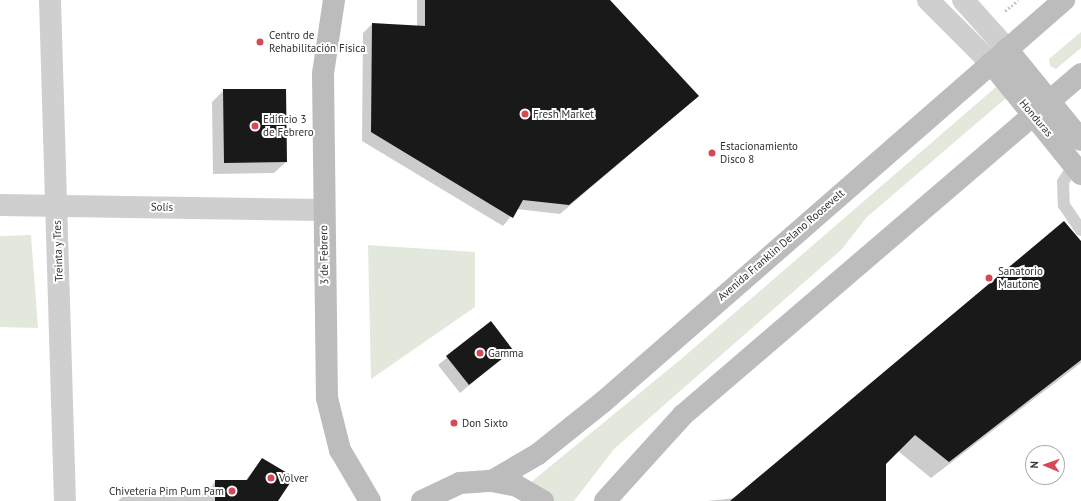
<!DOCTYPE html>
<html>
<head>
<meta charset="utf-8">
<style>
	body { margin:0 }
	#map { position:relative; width:1081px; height:501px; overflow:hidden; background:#fff; font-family:"PT Sans",sans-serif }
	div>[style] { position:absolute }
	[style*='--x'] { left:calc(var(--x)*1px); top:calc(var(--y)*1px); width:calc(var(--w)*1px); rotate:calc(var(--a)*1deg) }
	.green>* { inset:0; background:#e2e8dc }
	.shadow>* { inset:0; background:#0003 }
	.building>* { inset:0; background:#191919 }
	.path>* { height:2.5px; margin-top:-1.25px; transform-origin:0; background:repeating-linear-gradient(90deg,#c9c9c9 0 2px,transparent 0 4px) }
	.lane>* { height:12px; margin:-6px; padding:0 6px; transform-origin:6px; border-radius:6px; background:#cfcfcf }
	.street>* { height:22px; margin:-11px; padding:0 11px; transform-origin:11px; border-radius:11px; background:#cfcfcf }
	.secondary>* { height:22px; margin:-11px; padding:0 11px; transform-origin:11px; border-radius:11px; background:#bcbcbc }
	.dots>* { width:11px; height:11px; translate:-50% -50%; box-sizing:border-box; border:2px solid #fff; border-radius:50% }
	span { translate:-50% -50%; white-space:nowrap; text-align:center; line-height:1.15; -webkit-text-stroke:4px #fff; paint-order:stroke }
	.poi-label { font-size:11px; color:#323232 }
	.left { translate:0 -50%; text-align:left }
	.right { translate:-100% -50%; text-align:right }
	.street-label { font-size:11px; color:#323232 }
	.north { position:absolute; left:1025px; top:445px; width:40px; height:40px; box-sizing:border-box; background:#fff; border:1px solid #adadad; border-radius:50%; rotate:272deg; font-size:11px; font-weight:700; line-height:16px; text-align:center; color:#323232 }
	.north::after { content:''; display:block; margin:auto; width:14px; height:18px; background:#d44956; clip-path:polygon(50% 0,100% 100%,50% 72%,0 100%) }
</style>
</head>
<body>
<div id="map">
	<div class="green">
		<div style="clip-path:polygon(1081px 32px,1081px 48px,1056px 69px,1050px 66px,1049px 59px)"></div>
		<div style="clip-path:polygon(996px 87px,1006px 98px,867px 217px,842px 249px,614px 449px,574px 501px,555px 501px,530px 483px,680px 360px)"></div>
		<div style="clip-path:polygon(31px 235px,38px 328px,0 327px,0 236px)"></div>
		<div style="clip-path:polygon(368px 245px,475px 252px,475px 307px,371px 379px)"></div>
	</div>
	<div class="shadow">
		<div style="clip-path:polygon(417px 0,608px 0,698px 96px,560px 214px,517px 209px,503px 226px,362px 141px,363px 33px,372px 24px,417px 26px)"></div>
		<div style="clip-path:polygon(224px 90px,286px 162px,274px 173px,213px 174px,212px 102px)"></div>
		<div style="clip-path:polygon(1081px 242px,1081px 363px,931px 478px,898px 451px,885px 464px,885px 501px,707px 501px,735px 498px)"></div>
		<div style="clip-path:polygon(491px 322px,512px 349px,460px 393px,438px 365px)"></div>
		<div style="clip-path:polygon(262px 459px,277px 501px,118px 501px,123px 496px,207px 494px,215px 481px,245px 481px)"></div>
	</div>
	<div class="building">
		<div style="clip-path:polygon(425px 0,610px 0,699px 96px,569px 205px,523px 200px,513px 218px,371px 132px,372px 23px,425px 26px)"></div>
		<div style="clip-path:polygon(223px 89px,286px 89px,287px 162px,224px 163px)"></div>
		<div style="clip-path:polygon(1064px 221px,1081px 241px,1081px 360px,949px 462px,915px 435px,886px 464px,886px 501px,730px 501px)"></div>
		<div style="clip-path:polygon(491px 321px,513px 350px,469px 385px,446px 356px)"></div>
		<div style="clip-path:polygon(262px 458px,294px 477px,278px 501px,215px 501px,215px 480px,247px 480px)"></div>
	</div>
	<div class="path">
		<div style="--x:1005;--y:11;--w:17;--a:-40"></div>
	</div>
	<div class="lane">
		<div style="--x:1074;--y:165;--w:20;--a:123"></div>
		<div style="--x:1063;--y:182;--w:23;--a:88"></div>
		<div style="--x:1064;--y:205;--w:30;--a:56"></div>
	</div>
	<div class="street">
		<div style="--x:50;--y:0;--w:501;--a:88.29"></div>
		<div style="--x:928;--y:0;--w:89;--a:45"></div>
		<div style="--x:963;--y:0;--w:66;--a:48.1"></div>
		<div style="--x:0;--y:205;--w:324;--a:0.9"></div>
	</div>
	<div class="secondary">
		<div style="--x:334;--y:0;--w:75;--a:98.5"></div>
		<div style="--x:323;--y:74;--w:324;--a:89.3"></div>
		<div style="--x:327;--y:398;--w:54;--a:76"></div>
		<div style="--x:340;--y:450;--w:59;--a:59.5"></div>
		<div style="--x:1007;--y:49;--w:117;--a:50.9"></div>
		<div style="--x:991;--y:63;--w:143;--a:51"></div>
		<div style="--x:492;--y:481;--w:53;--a:-30.4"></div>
		<div style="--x:538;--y:454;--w:83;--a:-38.7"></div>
		<div style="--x:603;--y:402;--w:612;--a:-41.09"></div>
		<div style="--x:422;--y:501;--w:42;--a:-25.3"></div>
		<div style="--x:460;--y:483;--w:32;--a:-4"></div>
		<div style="--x:492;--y:481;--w:25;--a:11"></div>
		<div style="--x:517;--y:486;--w:30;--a:30"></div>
		<div style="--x:605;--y:501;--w:116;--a:-47.8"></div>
		<div style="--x:683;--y:415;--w:524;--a:-40.59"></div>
	</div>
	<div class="dots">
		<div style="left:260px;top:42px;background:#d44956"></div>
		<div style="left:525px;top:114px;background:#d44956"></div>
		<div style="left:255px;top:126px;background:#d44956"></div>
		<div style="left:712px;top:153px;background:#d44956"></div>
		<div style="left:989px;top:278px;background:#d44956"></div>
		<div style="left:480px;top:353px;background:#d44956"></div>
		<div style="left:454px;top:423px;background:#d44956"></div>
		<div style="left:271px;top:478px;background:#d44956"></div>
		<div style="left:232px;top:491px;background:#d44956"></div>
	</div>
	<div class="poi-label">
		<span class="left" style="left:269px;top:42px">Centro de<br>Rehabilitación Física</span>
		<span class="left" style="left:533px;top:114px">Fresh Market</span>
		<span class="left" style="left:263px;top:126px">Edificio 3<br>de Febrero</span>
		<span class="left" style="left:720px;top:153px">Estacionamiento<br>Disco 8</span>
		<span class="left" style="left:998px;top:278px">Sanatorio<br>Mautone</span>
		<span class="left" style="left:488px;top:353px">Gamma</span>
		<span class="left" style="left:462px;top:423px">Don Sixto</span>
		<span class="left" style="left:279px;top:478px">Volver</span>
		<span class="right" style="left:224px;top:491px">Chivetería Pim Pum Pam</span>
	</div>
	<div class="street-label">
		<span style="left:1036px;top:118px;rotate:50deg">Honduras</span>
		<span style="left:162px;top:207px;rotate:1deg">Solís</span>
		<span style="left:781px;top:245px;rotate:-41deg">Avenida Franklin Delano Roosevelt</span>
		<span style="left:58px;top:251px;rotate:-92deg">Treinta y Tres</span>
		<span style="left:324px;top:255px;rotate:-91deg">3 de Febrero</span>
	</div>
	<div class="north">N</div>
</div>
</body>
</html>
